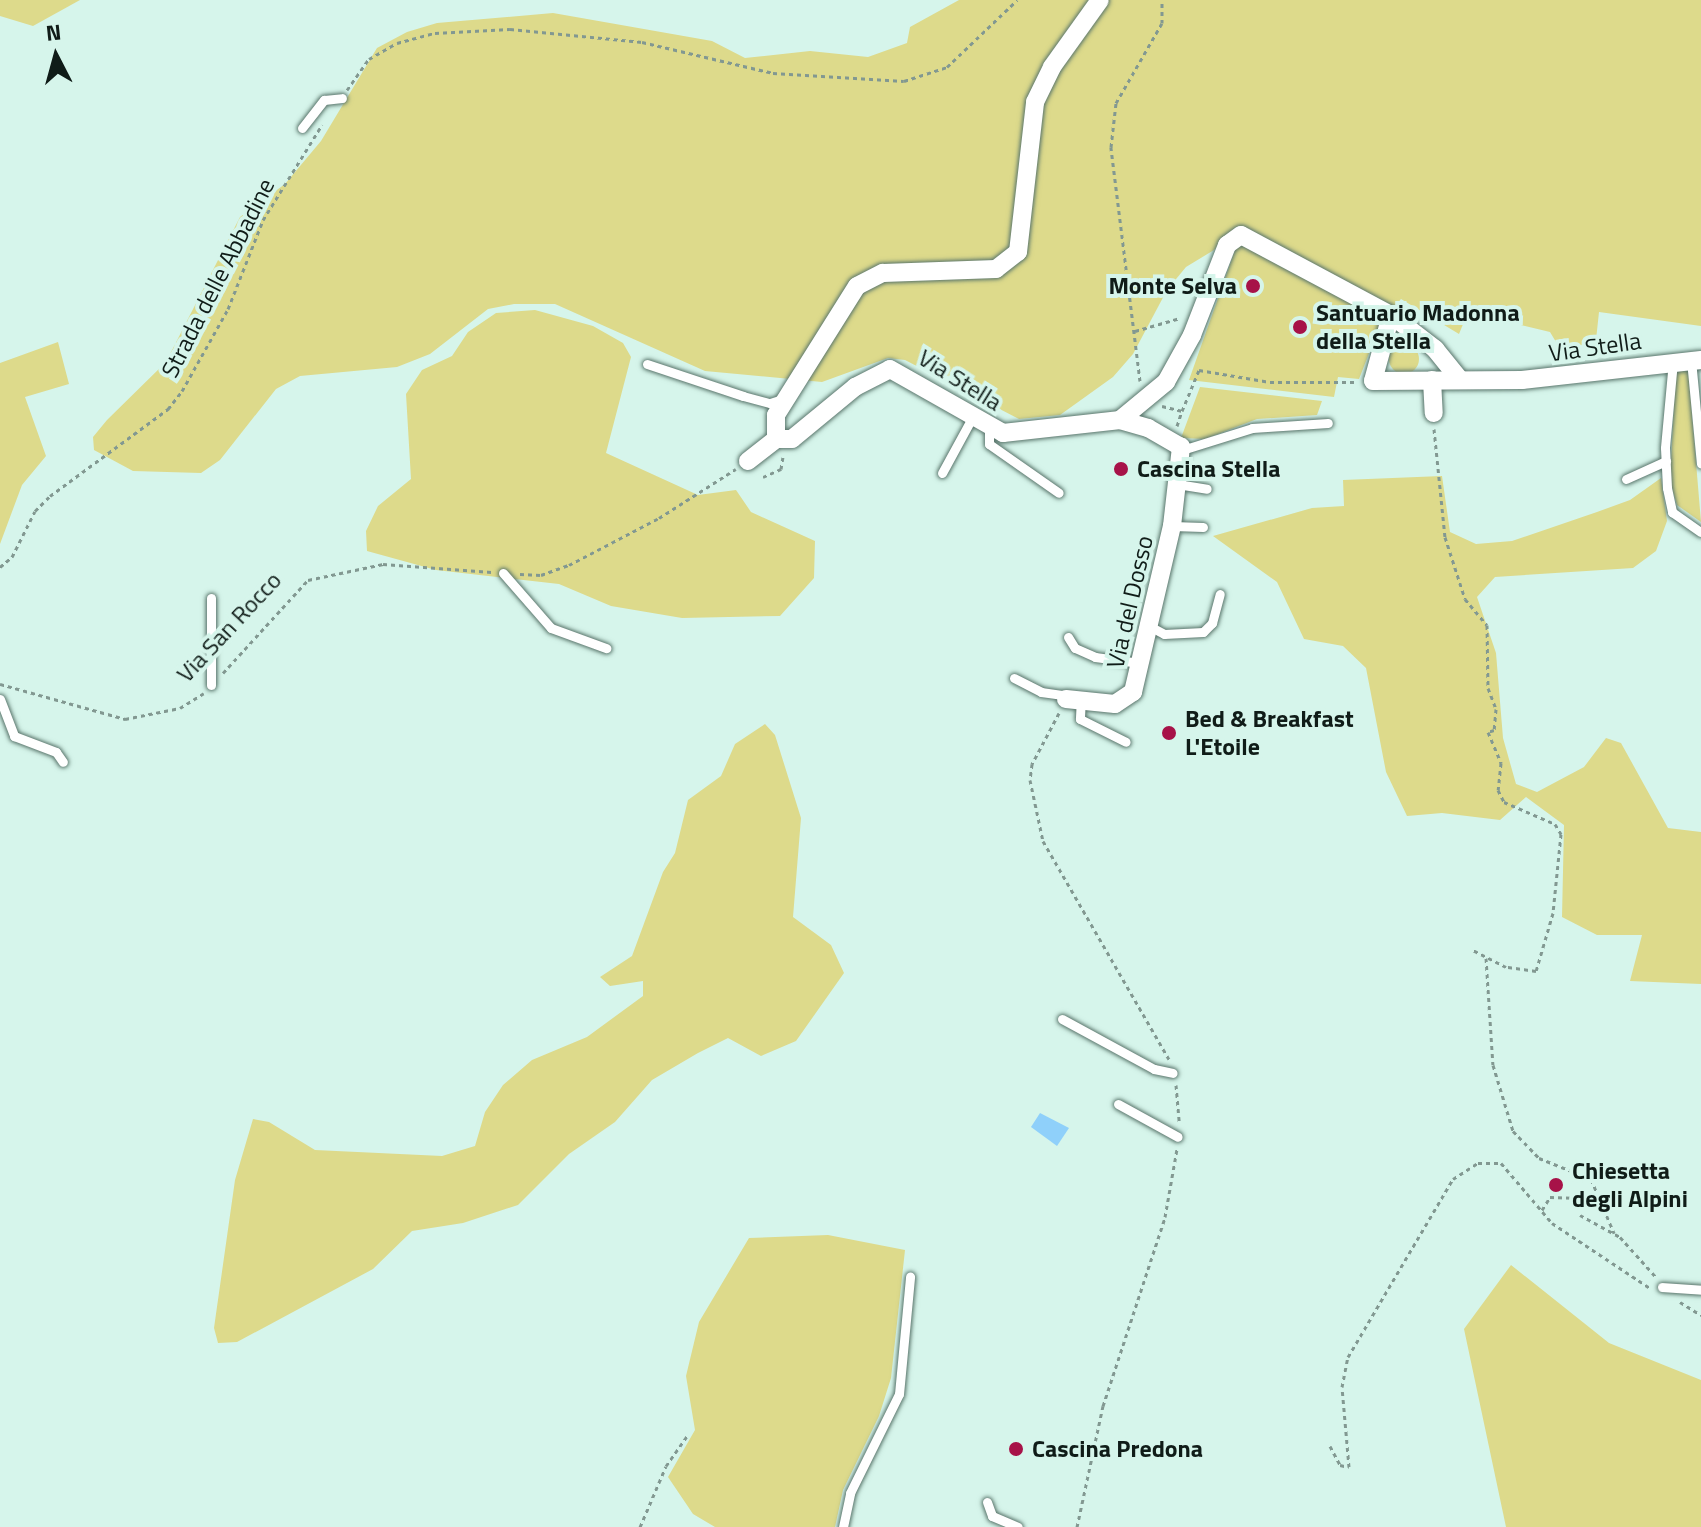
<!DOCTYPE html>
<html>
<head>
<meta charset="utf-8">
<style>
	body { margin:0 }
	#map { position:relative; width:1701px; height:1527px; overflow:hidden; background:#d6f5eb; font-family:"Titillium Web",sans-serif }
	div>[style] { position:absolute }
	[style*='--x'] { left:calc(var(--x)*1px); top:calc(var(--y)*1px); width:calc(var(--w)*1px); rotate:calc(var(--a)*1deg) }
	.green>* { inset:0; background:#ddda8b }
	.round { border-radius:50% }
	.water>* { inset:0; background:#8fd0fa }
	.path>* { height:3px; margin-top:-1.5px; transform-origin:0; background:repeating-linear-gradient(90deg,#829891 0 4px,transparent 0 8px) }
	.roads { filter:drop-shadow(0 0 2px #59756b) drop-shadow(0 0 2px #59756b) }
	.lane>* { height:9px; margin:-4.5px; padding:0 4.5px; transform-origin:4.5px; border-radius:4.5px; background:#fff }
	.street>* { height:18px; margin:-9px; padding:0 9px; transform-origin:9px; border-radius:9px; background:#fff }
	.dots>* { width:22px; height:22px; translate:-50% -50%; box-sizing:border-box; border:4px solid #d6f5eb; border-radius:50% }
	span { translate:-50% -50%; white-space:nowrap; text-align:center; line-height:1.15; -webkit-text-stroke:8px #d6f5eb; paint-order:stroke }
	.street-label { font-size:24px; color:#101c18 }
	.poi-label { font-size:24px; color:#101c18; font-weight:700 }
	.right { translate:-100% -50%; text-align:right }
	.left { translate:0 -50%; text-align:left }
	.north { position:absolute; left:16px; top:16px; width:80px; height:80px; -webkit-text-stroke:6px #d6f5eb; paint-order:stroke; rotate:354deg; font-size:22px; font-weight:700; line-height:32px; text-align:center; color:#101c18 }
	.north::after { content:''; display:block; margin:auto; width:28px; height:36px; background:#101c18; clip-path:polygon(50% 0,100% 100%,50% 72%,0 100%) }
</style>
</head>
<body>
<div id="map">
	<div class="green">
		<div style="clip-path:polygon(0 0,80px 0,33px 26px,0 16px)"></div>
		<div style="clip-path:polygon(959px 0,1701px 0,1701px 326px,1599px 312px,1596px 340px,1562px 352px,1550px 332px,1468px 312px,1459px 334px,1401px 299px,1391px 311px,1236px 227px,1214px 250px,1186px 267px,1167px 290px,1133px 354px,1113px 377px,1060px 415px,1019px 419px,905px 360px,888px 358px,822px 382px,705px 371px,555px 304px,514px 304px,488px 309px,430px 354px,397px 367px,300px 376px,276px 389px,220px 460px,201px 473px,133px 471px,94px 450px,93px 437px,107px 420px,166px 362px,240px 217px,285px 184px,321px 141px,377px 48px,407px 32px,437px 23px,553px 13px,712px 41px,745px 58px,810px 51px,868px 57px,907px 43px,910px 27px)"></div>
		<div style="clip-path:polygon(1238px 242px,1384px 315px,1359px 379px,1338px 377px,1334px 397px,1189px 380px)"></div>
		<div style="clip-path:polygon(535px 310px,593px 326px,623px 343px,631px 357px,606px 453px,698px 495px,736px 490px,751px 512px,815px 541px,814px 578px,780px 616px,682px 618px,611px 606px,559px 584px,436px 570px,367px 551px,366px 531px,378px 506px,411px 479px,406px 394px,422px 370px,452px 356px,468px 332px,496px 313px)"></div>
		<div style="clip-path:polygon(58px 342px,69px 384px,25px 397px,46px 456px,22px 485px,0 544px,0 363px)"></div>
		<div class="round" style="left:1389px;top:344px;width:30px;height:30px"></div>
		<div style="clip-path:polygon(1676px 367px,1688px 367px,1701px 522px,1677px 505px,1670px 481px)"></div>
		<div style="clip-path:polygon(1200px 387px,1322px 401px,1317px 415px,1257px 419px,1205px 439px,1181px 438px)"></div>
		<div style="clip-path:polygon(1442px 476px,1450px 532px,1476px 544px,1512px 541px,1597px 512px,1630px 500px,1661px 478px,1667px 521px,1656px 551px,1633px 568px,1495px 577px,1477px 597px,1496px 653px,1503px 738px,1516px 784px,1537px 792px,1584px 767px,1606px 738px,1621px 743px,1668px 828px,1701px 832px,1701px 984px,1630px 981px,1642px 935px,1597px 935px,1562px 917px,1564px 825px,1526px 797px,1500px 820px,1442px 813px,1407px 816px,1386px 772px,1366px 668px,1343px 646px,1304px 639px,1277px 582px,1213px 536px,1312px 508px,1344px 506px,1343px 480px)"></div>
		<div style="clip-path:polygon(765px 724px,775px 735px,801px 818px,793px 917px,831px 945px,844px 973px,796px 1041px,761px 1056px,728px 1038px,698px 1053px,652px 1080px,615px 1122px,569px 1154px,518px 1205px,463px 1223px,412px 1231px,373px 1269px,237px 1342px,218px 1343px,214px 1328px,235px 1180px,253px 1119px,269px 1122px,315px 1150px,442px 1156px,475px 1146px,485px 1112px,503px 1085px,532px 1060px,587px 1037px,643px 996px,643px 981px,610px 986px,600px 977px,632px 956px,663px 872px,675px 853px,688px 800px,721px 776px,735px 744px)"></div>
		<div style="clip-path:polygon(828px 1235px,905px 1250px,891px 1378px,879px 1416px,843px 1490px,835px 1527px,715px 1527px,693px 1514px,668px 1477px,695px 1430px,686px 1376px,699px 1322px,749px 1238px)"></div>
		<div style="clip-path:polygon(1511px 1265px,1609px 1343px,1701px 1380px,1701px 1527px,1506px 1527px,1464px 1329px)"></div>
	</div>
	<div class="water">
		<div style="clip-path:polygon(1040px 1113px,1069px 1128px,1057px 1146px,1031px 1127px)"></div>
	</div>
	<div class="path">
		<div style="--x:347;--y:90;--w:38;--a:-55"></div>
		<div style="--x:369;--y:59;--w:32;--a:-30"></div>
		<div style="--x:397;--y:43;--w:39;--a:-15"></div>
		<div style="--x:435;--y:33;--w:75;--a:-3.1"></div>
		<div style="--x:510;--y:29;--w:133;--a:5.6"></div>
		<div style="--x:642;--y:42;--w:135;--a:13.3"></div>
		<div style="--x:773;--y:73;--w:131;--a:3.5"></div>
		<div style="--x:904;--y:81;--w:45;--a:-18"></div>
		<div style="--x:947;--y:67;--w:97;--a:-43.7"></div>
		<div style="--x:1135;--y:331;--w:47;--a:-16.1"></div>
		<div style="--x:1140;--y:381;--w:236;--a:-97.1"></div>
		<div style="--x:1111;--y:147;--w:44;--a:-83.5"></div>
		<div style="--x:1116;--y:103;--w:92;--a:-60.1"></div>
		<div style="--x:1162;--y:23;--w:23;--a:-90"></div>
		<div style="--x:1162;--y:406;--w:21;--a:14"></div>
		<div style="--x:1182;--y:411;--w:44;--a:-67.5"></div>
		<div style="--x:1199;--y:370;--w:72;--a:9.6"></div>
		<div style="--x:1270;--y:382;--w:87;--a:0"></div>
		<div style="--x:1177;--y:426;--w:16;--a:-72"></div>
		<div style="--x:1434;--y:429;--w:109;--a:84.2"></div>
		<div style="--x:1445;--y:537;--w:65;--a:72.1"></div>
		<div style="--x:1465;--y:599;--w:34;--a:50"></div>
		<div style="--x:1487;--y:625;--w:63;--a:89.1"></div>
		<div style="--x:1488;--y:688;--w:22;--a:69"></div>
		<div style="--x:1496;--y:709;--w:21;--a:95"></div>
		<div style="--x:1494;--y:730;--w:6;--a:162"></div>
		<div style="--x:1488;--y:732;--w:34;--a:67"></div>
		<div style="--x:1501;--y:763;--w:27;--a:96"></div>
		<div style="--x:1498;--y:790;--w:13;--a:63"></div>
		<div style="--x:1504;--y:802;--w:56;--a:23.3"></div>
		<div style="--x:1555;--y:824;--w:12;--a:59"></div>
		<div style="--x:1561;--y:834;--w:79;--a:95.8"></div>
		<div style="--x:1553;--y:913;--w:60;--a:106.3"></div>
		<div style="--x:1536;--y:971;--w:30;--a:-172"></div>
		<div style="--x:1506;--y:967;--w:37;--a:-153"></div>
		<div style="--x:763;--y:477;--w:20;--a:-24"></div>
		<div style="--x:781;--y:469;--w:12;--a:-81"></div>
		<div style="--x:0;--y:567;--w:16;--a:-40"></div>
		<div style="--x:12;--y:557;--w:51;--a:-63.4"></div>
		<div style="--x:35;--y:511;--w:21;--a:-45"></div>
		<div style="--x:50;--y:496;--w:147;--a:-36.4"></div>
		<div style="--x:168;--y:409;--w:23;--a:-52"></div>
		<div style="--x:182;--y:391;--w:94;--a:-60.7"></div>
		<div style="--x:228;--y:309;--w:96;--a:-68.5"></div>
		<div style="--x:263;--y:220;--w:112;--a:-58.2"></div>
		<div style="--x:520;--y:574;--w:21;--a:3"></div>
		<div style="--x:541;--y:575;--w:30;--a:-20"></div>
		<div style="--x:569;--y:565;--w:102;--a:-27.6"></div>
		<div style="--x:659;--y:518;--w:91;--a:-32.5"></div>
		<div style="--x:223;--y:673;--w:126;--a:-47.6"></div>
		<div style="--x:308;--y:580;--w:77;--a:-12"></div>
		<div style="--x:383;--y:564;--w:109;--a:4.2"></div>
		<div style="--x:0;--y:684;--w:130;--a:15.6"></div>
		<div style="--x:125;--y:719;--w:56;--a:-11.3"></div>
		<div style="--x:180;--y:708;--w:28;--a:-32"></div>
		<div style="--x:1059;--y:713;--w:58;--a:117.9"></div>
		<div style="--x:1032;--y:764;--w:16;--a:97"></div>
		<div style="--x:1030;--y:780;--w:62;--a:78"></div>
		<div style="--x:1043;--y:841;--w:252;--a:60"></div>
		<div style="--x:1486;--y:958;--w:107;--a:86.3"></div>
		<div style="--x:1493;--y:1065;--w:69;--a:73.1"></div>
		<div style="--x:1513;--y:1131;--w:37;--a:46"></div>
		<div style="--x:1539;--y:1158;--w:56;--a:22"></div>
		<div style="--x:1591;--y:1179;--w:59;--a:66.9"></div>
		<div style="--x:1176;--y:1085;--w:37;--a:85"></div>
		<div style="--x:1542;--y:1210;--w:15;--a:-58"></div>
		<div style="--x:1550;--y:1197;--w:23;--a:2"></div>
		<div style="--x:1580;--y:1215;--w:46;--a:28.8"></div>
		<div style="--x:1620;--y:1237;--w:54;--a:48"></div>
		<div style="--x:1680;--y:1302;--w:25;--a:32"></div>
		<div style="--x:1330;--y:1446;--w:21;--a:62"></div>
		<div style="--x:1340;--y:1465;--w:9;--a:13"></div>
		<div style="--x:1349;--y:1467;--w:80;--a:-95"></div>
		<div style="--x:1342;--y:1387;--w:31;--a:-79"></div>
		<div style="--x:1348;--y:1357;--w:207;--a:-59.5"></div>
		<div style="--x:1453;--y:1179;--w:30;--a:-33"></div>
		<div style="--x:1478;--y:1163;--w:23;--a:0"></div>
		<div style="--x:1501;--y:1163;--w:79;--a:49.6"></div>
		<div style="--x:1552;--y:1223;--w:118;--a:33.6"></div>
		<div style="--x:640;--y:1527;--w:66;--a:-66.9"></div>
		<div style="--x:666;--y:1466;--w:39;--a:-55"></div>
		<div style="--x:1077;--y:1527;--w:124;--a:-77.9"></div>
		<div style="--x:1103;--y:1406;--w:199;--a:-71.8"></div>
		<div style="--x:1165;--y:1217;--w:69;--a:-80"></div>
	</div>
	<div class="roads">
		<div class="lane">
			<div style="--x:302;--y:128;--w:36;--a:-52"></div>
			<div style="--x:324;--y:100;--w:18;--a:-6"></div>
			<div style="--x:1691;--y:360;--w:104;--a:84.5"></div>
			<div style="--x:1673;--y:361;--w:87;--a:95.3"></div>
			<div style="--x:1665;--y:448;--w:40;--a:87.1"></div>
			<div style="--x:1667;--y:488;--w:25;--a:78"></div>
			<div style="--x:1672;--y:512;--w:35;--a:35"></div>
			<div style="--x:647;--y:364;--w:101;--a:18.4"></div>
			<div style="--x:743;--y:396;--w:28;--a:15"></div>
			<div style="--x:770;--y:403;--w:13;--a:-18"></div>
			<div style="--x:989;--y:429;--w:15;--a:90"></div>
			<div style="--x:989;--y:444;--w:85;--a:35"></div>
			<div style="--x:1182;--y:450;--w:73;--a:-17.4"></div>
			<div style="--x:1252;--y:428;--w:76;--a:-3.8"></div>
			<div style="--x:942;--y:473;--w:63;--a:-61.4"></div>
			<div style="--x:1626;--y:479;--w:44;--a:-24.2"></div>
			<div style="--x:1177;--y:484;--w:30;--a:9"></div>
			<div style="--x:1172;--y:526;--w:31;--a:2"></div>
			<div style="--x:503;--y:573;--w:73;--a:48.9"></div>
			<div style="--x:551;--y:628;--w:59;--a:20"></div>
			<div style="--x:211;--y:598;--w:87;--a:90"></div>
			<div style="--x:1151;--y:627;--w:15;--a:28"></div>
			<div style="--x:1164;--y:634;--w:39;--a:-3"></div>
			<div style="--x:1203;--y:632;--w:13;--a:-45"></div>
			<div style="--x:1212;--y:623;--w:30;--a:-75"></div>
			<div style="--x:1068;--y:637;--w:13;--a:58"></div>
			<div style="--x:1075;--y:648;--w:22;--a:24"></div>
			<div style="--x:1095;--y:657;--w:45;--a:7.6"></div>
			<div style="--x:1014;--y:678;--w:30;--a:27"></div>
			<div style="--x:1041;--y:692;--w:28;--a:8"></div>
			<div style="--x:1081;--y:698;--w:21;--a:93"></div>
			<div style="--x:1080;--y:719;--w:51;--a:26.6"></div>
			<div style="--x:0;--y:699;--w:40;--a:69"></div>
			<div style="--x:14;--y:736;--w:45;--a:20.9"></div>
			<div style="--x:56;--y:752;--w:12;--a:55"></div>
			<div style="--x:1062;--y:1019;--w:105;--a:28.5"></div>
			<div style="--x:1154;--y:1069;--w:19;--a:12"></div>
			<div style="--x:1118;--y:1104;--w:68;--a:28.8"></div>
			<div style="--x:1662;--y:1287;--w:39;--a:4"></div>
			<div style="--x:987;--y:1502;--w:15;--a:70"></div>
			<div style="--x:992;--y:1516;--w:28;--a:23"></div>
			<div style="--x:843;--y:1527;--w:35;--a:-78"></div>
			<div style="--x:850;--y:1493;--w:110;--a:-63.7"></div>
			<div style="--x:899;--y:1394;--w:118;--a:-84.6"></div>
		</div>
		<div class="street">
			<div style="--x:1391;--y:315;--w:68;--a:105.3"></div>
			<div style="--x:1373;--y:381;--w:149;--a:-0.4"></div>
			<div style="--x:1522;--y:380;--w:180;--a:-6.4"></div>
			<div style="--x:1432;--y:380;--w:33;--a:87"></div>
			<div style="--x:776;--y:439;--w:16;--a:0"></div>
			<div style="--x:792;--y:439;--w:82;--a:-39.5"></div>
			<div style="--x:855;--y:387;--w:39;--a:-27"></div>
			<div style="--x:890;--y:369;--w:130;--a:29.5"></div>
			<div style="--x:1003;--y:433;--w:118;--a:-6.3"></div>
			<div style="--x:1120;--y:420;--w:60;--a:-39.6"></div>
			<div style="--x:1166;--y:382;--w:54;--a:-61"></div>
			<div style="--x:1192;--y:335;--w:97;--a:-68.7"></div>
			<div style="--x:1227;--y:245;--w:17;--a:-36"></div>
			<div style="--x:1241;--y:235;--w:170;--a:28.1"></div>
			<div style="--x:1391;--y:315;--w:56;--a:37.7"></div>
			<div style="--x:1435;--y:349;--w:38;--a:51"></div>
			<div style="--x:776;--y:439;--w:24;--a:-90"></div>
			<div style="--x:776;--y:415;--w:152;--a:-57.9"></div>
			<div style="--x:857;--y:286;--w:29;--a:-27"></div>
			<div style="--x:883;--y:273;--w:113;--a:-2"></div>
			<div style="--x:996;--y:269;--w:28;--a:-38"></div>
			<div style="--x:1018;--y:252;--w:151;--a:-83.5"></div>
			<div style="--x:1035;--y:102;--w:39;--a:-64"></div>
			<div style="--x:1052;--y:67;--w:82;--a:-54.4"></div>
			<div style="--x:748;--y:461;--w:36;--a:-38"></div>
			<div style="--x:1066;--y:699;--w:49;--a:5.8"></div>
			<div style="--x:1115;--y:704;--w:22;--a:-34"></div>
			<div style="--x:1133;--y:692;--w:171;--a:-76.8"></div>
			<div style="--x:1172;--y:526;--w:80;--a:-83.5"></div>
			<div style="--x:1181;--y:447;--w:38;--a:-150"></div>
			<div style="--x:1148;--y:428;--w:29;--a:-164"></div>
		</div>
	</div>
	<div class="dots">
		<div style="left:1253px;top:286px;background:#a71248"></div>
		<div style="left:1300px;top:327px;background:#a71248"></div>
		<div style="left:1121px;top:469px;background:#a71248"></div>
		<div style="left:1169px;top:733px;background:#a71248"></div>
		<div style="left:1556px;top:1185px;background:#a71248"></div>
		<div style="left:1016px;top:1449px;background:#a71248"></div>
	</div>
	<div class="street-label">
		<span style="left:218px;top:278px;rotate:-63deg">Strada delle Abbadine</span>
		<span style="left:1595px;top:347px;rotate:-8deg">Via Stella</span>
		<span style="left:960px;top:380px;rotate:32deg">Via Stella</span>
		<span style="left:1130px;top:602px;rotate:-77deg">Via del Dosso</span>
		<span style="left:229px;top:627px;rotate:-47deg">Via San Rocco</span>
	</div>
	<div class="poi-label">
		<span class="right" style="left:1237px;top:286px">Monte Selva</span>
		<span class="left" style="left:1316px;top:327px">Santuario Madonna<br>della Stella</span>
		<span class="left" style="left:1137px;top:469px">Cascina Stella</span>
		<span class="left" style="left:1185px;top:733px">Bed &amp; Breakfast<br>L'Etoile</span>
		<span class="left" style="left:1572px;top:1185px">Chiesetta<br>degli Alpini</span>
		<span class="left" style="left:1032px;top:1449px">Cascina Predona</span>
	</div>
	<div class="north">N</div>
</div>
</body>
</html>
